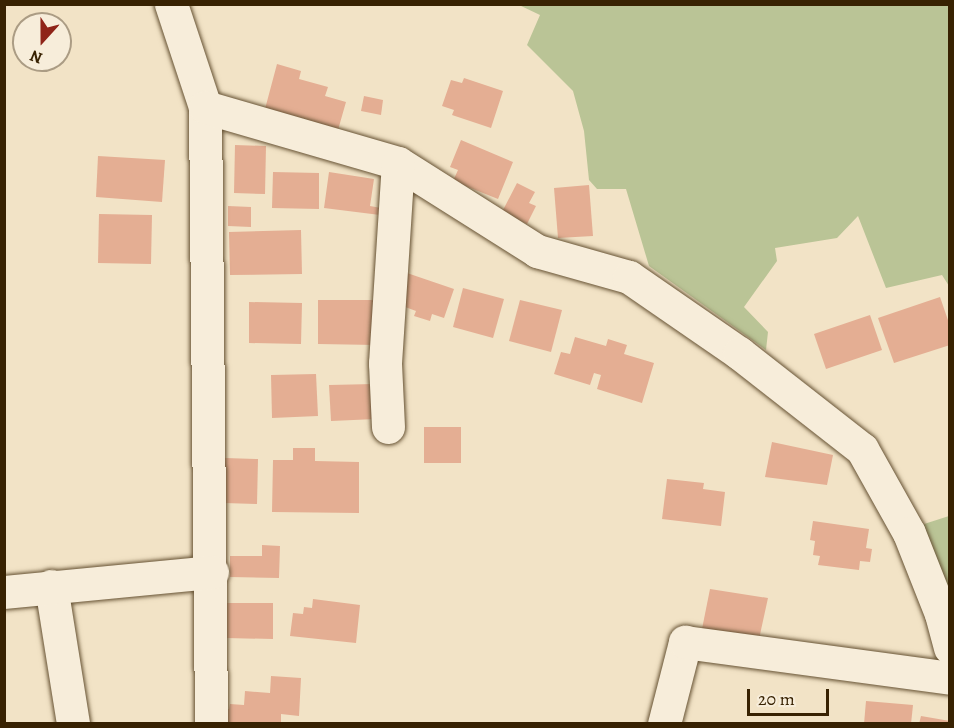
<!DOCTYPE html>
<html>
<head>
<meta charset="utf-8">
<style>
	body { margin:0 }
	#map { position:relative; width:954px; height:728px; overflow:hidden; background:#f2e3c6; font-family:Alegreya,serif }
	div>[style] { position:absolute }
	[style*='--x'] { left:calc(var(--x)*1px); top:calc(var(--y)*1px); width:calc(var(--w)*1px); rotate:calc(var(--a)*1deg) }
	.green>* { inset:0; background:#bac496 }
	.building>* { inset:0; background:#e4ae93 }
	.roads { filter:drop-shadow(0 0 2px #665233) drop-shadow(0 0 2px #665233) }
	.minor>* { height:33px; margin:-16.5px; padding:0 16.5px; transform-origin:16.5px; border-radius:16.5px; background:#f7edda }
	span { translate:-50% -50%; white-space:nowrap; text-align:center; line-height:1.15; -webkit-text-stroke:4.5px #f7edda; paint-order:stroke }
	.frame { position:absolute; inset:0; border:6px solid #382202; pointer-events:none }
	.north { position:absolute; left:12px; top:12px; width:60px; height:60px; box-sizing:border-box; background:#f7edda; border:2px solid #ab9c84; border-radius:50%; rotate:201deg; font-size:16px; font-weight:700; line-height:24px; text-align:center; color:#382202 }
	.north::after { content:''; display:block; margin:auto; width:21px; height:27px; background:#8f2418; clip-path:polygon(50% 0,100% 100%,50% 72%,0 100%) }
	.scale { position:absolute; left:747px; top:689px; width:82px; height:27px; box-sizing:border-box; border:3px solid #382202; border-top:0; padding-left:8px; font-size:18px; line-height:21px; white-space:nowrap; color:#382202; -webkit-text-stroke:4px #f7edda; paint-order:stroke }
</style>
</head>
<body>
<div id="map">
	<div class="green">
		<div style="clip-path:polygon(519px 5px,949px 5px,949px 286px,942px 275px,886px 288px,858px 216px,837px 238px,775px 248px,777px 261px,744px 307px,768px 332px,766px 350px,649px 266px,626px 189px,597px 189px,589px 180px,584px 131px,573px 91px,527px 45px,540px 15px)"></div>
		<div style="clip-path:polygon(949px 516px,949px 600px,921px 525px)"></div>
	</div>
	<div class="building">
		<div style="clip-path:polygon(277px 64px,301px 71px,299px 79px,328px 87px,325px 96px,346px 102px,338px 130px,265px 109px)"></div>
		<div style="clip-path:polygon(464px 78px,503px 91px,491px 128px,452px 115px,454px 110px,442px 106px,451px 80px,462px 83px)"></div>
		<div style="clip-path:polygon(364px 96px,383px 100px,381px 115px,361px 111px)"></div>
		<div style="clip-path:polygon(461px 140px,513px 162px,498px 199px,453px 181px,458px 170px,450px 167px)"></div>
		<div style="clip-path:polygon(235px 145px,266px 146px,265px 194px,234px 193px)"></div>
		<div style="clip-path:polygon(98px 156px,165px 160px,162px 202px,96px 197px)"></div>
		<div style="clip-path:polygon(273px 172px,319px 173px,319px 209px,272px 208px)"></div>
		<div style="clip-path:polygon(329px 172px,374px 179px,370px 206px,381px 208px,380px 215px,324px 208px)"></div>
		<div style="clip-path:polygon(517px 183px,535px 192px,529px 203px,536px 206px,527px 224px,502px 212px)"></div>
		<div style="clip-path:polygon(589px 185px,593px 236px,558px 238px,554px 188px)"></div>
		<div style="clip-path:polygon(228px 206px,251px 207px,251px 227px,228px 226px)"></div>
		<div style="clip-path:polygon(99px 214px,152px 215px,151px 264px,98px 263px)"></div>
		<div style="clip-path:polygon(301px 230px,302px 274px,230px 275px,229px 232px)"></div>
		<div style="clip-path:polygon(407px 273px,454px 289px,444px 318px,432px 314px,430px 321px,414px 316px,416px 311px,397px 304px)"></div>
		<div style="clip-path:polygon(463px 288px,504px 299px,493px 338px,453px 327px)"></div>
		<div style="clip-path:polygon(940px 297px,950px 326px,950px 345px,894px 363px,878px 318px)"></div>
		<div style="clip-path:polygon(318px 300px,377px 300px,376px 345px,318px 344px)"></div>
		<div style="clip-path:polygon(520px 300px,562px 310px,551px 352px,509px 341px)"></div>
		<div style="clip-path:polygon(249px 302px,302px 303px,301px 344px,249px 343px)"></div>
		<div style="clip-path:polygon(870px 315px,882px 350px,826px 369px,814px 334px)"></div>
		<div style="clip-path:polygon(575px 337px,606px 346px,608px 339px,627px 345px,624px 354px,654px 363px,642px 403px,597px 389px,601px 375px,594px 373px,590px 385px,554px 374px,561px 352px,570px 354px)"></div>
		<div style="clip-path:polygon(316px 374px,318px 416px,272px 418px,271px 375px)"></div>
		<div style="clip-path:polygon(374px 384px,376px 419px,331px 421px,329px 385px)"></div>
		<div style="clip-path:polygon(424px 427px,461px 427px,461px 463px,424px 463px)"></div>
		<div style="clip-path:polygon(772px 442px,833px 455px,827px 485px,765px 477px)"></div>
		<div style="clip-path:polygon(293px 448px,315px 448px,315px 461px,359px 462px,359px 513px,272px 512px,273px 460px,293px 460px)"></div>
		<div style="clip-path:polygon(225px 458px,258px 459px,257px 504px,224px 503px)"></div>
		<div style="clip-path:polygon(667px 479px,704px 483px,703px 489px,725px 492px,721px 526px,662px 519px)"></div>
		<div style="clip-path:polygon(813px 521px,869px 529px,866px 548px,872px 549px,870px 562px,860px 561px,859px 570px,818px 565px,820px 556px,813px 555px,815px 541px,810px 540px)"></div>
		<div style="clip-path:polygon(262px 545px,280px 546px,279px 578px,230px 577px,230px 556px,262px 556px)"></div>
		<div style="clip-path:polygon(710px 589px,768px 598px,759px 639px,702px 629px)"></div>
		<div style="clip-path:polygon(313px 599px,360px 605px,356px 643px,290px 636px,293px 613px,303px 614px,304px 607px,312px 608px)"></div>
		<div style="clip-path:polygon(227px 603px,273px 603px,273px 639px,226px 638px)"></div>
		<div style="clip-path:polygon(271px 676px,301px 678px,299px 716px,281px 714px,281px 724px,224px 724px,225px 709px,229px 709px,230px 704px,244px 705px,245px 691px,270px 693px)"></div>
		<div style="clip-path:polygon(866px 701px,913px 705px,911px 724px,864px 724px)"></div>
		<div style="clip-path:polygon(921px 716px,950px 721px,950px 724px,919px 724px)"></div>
	</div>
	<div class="roads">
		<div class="minor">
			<div style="--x:171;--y:4;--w:108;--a:71.7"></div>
			<div style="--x:205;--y:107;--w:617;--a:89.44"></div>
			<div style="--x:205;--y:107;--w:201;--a:16.2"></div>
			<div style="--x:398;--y:163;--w:165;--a:32.3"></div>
			<div style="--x:537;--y:251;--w:96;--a:15.8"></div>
			<div style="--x:629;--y:277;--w:134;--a:34.6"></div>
			<div style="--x:739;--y:353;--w:156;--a:38"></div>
			<div style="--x:862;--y:449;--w:96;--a:60.8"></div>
			<div style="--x:909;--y:533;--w:87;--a:68.4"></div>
			<div style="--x:941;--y:614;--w:35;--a:75"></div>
			<div style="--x:388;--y:427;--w:64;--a:-92.7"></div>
			<div style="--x:385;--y:363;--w:200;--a:-86.3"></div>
			<div style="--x:51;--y:586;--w:140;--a:80.9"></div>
			<div style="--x:4;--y:592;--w:209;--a:-5.5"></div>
			<div style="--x:664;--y:724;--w:85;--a:-75.6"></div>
			<div style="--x:685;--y:642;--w:267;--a:7.7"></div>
		</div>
	</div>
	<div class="frame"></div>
	<div class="north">N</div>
	<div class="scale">20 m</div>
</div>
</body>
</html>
